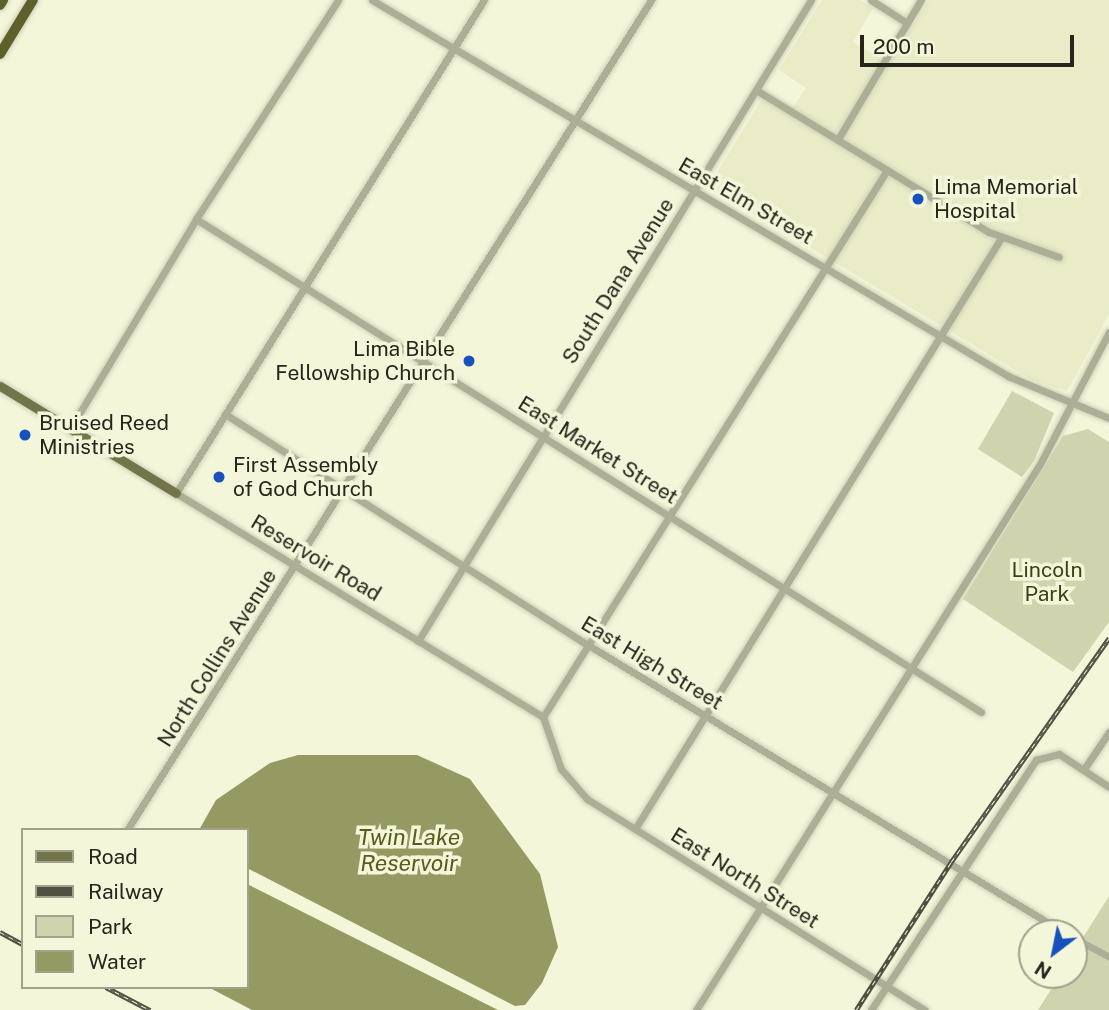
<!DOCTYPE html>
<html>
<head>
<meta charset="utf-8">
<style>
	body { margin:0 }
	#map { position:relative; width:1109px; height:1010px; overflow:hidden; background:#f3f6d9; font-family:"Public Sans",sans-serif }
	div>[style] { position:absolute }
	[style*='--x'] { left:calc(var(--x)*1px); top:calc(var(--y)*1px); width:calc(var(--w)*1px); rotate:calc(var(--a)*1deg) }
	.built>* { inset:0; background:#e9ecc7 }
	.green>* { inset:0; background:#d0d4ae }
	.water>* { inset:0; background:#959962 }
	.roads { filter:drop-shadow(0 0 2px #ced0b7) drop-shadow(0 0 2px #ced0b7) }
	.minor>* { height:7px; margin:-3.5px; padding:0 3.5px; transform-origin:3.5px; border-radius:3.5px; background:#acae96 }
	.major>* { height:9px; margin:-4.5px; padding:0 4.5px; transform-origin:4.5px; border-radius:4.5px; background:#727549 }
	.highway>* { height:10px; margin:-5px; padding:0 5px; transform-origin:5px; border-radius:5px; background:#5e602b }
	.rail>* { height:4.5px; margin-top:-2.25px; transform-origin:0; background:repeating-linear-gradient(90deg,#f3f6d9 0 5px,#505042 0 10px); box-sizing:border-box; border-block:2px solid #505042 }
	.dots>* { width:19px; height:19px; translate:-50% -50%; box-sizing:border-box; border:4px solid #f3f6d9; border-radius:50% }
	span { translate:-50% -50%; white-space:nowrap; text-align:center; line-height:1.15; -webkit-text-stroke:7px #f3f6d9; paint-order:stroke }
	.poi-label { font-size:21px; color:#25251b }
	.left { translate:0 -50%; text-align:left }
	.right { translate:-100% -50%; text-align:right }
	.street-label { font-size:21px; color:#25251b }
	.park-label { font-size:21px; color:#3d3f14 }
	.water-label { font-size:23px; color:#585b1c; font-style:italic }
	.legend { position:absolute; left:21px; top:828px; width:228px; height:161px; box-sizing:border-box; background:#f3f6d9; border:2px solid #a1a28d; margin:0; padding:9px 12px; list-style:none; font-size:21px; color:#25251b }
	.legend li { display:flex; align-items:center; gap:14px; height:35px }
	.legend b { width:35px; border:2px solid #a1a28d }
	.north { position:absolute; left:1018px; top:919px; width:70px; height:70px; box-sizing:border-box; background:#f3f6d9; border:2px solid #a1a28d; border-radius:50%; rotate:212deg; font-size:19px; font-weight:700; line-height:28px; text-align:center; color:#25251b }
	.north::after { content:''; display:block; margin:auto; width:24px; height:32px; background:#1751bd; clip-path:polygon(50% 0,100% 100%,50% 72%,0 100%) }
	.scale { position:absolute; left:860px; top:35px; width:214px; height:32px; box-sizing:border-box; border:4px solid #25251b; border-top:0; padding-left:9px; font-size:21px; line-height:24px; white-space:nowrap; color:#25251b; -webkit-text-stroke:5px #f3f6d9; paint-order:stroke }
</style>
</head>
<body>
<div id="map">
	<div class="built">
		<div style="clip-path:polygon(822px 0,860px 0,873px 8px,853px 42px,889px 64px,929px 0,1109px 0,1109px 314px,1067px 391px,1032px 380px,708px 187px,767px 91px,793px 107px,806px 88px,779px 70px)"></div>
	</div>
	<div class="green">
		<div style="clip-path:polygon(1012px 391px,1054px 413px,1034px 461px,1022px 477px,978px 449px)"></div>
		<div style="clip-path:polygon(1088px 429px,1109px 442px,1109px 622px,1073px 672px,963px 599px,1063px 436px)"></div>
		<div style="clip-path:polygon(1109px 896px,1109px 1010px,1038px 1010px,1060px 975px,1074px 975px,1074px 952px)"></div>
	</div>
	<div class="water">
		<div style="clip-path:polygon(298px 755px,417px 755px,470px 779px,540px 874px,558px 947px,542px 983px,525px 1005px,515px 1006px,247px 868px,247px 830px,199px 830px,216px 800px,270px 763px)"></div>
		<div style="clip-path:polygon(247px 884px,498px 1010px,252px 1010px,208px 987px,247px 987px)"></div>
	</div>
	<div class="roads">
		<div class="minor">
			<div style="--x:372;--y:0;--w:739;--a:30.59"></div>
			<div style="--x:1008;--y:376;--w:109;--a:22.6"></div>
			<div style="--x:484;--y:0;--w:581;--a:121.99"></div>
			<div style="--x:176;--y:493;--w:430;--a:31.4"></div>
			<div style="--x:871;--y:0;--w:43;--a:32.6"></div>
			<div style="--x:756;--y:90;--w:273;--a:31.4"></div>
			<div style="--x:989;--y:232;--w:74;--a:19.7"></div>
			<div style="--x:838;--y:139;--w:162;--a:-59.2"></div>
			<div style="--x:196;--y:219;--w:927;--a:32.13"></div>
			<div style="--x:225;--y:414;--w:430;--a:32.5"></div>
			<div style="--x:588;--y:645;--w:557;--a:31.12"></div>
			<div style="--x:70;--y:429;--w:245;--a:-59"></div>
			<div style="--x:196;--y:219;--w:261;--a:-57"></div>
			<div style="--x:418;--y:641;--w:752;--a:-58.49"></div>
			<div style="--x:543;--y:717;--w:646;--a:-57.83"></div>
			<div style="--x:543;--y:717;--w:55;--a:70.9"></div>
			<div style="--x:561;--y:769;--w:40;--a:49"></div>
			<div style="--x:587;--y:799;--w:398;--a:32"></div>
			<div style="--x:1084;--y:769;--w:45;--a:-56"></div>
			<div style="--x:635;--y:829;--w:695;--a:-58.23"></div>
			<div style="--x:127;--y:830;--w:982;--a:-57.73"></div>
			<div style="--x:1074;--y:938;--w:40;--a:28"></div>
			<div style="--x:696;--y:1010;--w:645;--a:-57.79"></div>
			<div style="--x:1040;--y:464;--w:149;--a:-62.4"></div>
			<div style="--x:871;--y:1010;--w:300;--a:-56.6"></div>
			<div style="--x:1036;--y:760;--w:24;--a:-15"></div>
			<div style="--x:1059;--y:754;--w:60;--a:33.4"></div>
		</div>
		<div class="major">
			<div style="--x:0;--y:386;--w:206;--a:31.3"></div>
		</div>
		<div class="highway">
			<div style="--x:0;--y:5;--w:6;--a:-59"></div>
			<div style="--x:0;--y:54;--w:63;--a:-58.6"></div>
		</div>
	</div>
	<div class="rail">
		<div style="--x:0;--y:932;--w:26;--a:28"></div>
		<div style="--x:106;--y:987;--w:50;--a:27.6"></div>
		<div style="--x:856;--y:1010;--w:176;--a:-57.3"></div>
		<div style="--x:951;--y:862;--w:274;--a:-54.8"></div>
	</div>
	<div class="dots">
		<div style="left:918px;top:199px;background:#1751bd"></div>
		<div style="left:469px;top:361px;background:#1751bd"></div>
		<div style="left:25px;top:435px;background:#1751bd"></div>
		<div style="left:219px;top:477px;background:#1751bd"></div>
	</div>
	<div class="poi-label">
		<span class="left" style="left:934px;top:199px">Lima Memorial<br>Hospital</span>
		<span class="right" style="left:455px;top:361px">Lima Bible<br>Fellowship Church</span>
		<span class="left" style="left:39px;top:435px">Bruised Reed<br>Ministries</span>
		<span class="left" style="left:233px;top:477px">First Assembly<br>of God Church</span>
	</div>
	<div class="street-label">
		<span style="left:746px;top:201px;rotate:30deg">East Elm Street</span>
		<span style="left:618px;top:281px;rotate:-58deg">South Dana Avenue</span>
		<span style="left:598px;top:450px;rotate:32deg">East Market Street</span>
		<span style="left:316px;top:558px;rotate:31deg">Reservoir Road</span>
		<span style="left:217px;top:658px;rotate:-58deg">North Collins Avenue</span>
		<span style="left:652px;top:663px;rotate:31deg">East High Street</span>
		<span style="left:745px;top:878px;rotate:32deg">East North Street</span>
	</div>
	<div class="park-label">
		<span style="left:1047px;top:582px">Lincoln<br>Park</span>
	</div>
	<div class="water-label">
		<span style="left:409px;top:850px">Twin Lake<br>Reservoir</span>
	</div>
	<ul class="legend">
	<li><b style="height:9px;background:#727549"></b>Road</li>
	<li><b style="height:9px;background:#505042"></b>Railway</li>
	<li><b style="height:19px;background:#d0d4ae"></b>Park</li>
	<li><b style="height:19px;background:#959962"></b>Water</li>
	</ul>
	<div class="north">N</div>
	<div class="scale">200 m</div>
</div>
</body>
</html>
